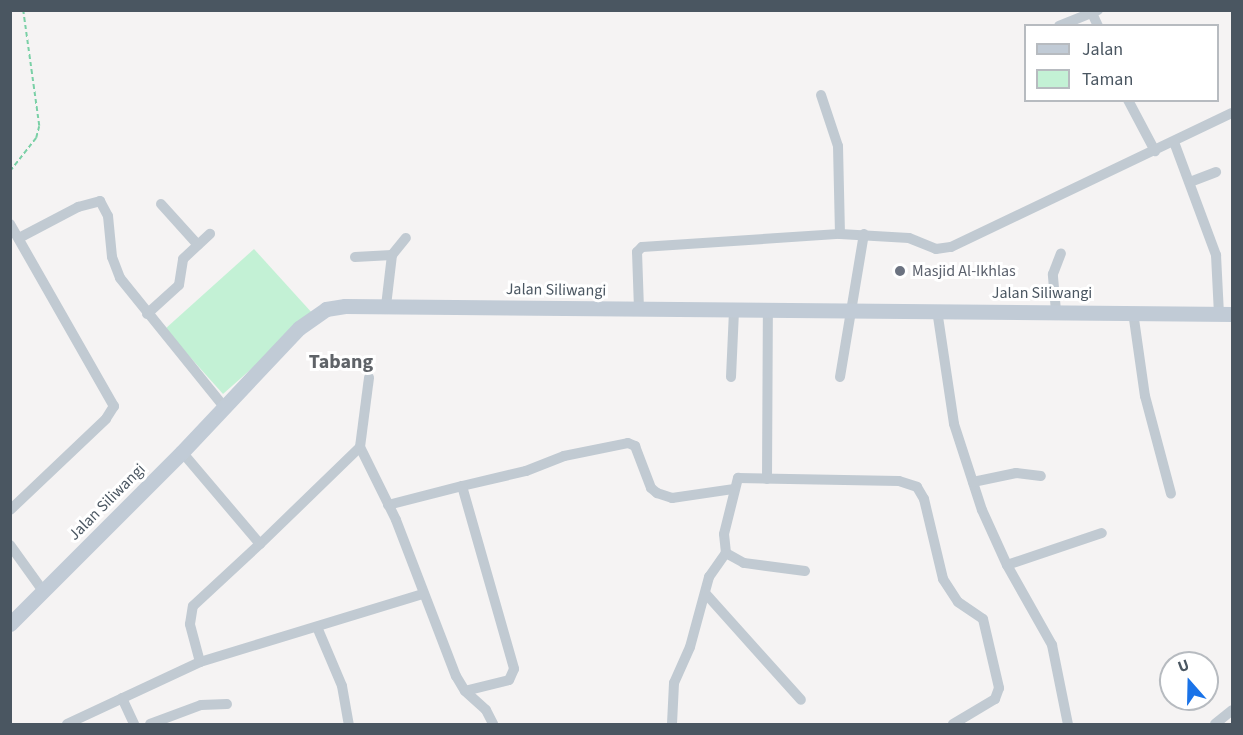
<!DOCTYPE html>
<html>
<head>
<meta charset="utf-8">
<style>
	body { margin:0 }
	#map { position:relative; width:1243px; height:735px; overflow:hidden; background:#f5f3f3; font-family:"Source Sans 3",sans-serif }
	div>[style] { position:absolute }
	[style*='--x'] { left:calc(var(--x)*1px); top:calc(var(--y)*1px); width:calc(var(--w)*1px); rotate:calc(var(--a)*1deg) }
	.green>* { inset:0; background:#c3f1d5 }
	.path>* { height:1.5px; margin-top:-0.75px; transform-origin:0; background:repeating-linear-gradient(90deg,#7ad0a6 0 4.5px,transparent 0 7.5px) }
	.minor>* { height:10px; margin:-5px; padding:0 5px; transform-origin:5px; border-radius:5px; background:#c1cad2 }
	.secondary>* { height:15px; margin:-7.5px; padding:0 7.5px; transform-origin:7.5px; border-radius:7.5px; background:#c1cbd6 }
	.dots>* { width:16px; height:16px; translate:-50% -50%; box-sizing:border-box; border:3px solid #fff; border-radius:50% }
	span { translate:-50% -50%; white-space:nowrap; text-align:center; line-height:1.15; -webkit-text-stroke:6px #fff; paint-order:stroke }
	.worship-label { font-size:16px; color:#5b616d }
	.left { translate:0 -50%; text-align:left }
	.street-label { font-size:16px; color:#4a5661 }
	.quarter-label { font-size:20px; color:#5f6368; font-weight:700 }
	.frame { position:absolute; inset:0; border:12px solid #4a5661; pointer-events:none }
	.legend { position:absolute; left:1024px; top:24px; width:195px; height:78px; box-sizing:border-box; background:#fff; border:2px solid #b7bbc0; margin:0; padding:8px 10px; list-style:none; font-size:18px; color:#4a5661 }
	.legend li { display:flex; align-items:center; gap:12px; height:30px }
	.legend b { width:30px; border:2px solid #b7bbc0 }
	.north { position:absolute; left:1159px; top:651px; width:60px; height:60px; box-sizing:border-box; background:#fff; border:2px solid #b7bbc0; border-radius:50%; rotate:340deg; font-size:16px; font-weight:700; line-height:24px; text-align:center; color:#4a5661 }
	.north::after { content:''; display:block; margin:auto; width:21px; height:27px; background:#1a73e8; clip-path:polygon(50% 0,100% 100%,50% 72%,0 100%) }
</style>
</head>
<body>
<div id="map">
	<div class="green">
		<div style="clip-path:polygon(254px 249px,313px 314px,223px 394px,165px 329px)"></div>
	</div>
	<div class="path">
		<div style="--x:10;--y:171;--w:42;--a:-51.8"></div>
		<div style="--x:36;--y:138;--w:12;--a:-76"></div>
		<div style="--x:39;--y:126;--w:117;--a:-97.9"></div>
	</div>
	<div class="minor">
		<div style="--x:1059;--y:26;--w:35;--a:-22"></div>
		<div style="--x:1098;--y:26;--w:14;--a:-115"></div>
		<div style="--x:1092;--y:13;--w:7;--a:-27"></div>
		<div style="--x:821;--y:95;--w:54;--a:71.6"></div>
		<div style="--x:838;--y:146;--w:88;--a:88.7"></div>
		<div style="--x:1128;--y:100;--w:58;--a:62.1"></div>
		<div style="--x:1174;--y:142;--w:121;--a:69.6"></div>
		<div style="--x:1216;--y:255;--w:59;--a:87.1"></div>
		<div style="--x:1190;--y:182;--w:28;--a:-21"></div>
		<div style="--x:161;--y:204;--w:55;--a:47.9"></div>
		<div style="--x:10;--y:224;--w:210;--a:60.3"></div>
		<div style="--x:114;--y:406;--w:15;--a:122"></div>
		<div style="--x:106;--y:419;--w:132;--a:136.5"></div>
		<div style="--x:19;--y:238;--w:67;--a:-27.7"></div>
		<div style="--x:78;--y:207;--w:23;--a:-15"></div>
		<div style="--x:100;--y:201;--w:17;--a:62"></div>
		<div style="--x:108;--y:216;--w:41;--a:84.4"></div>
		<div style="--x:112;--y:257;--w:22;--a:69"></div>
		<div style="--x:120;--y:278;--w:166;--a:51.1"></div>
		<div style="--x:355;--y:257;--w:37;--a:-3"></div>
		<div style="--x:392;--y:255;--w:22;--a:-51"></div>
		<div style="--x:386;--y:306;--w:51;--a:-83.3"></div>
		<div style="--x:639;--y:309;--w:57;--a:-92"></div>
		<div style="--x:637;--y:252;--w:7;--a:-45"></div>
		<div style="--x:642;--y:247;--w:198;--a:-3.8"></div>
		<div style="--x:840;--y:234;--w:69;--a:3.3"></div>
		<div style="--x:909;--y:238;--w:29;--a:22"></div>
		<div style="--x:936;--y:249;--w:15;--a:-8"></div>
		<div style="--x:951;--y:247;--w:311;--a:-25.5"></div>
		<div style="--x:937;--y:310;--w:115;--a:81.5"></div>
		<div style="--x:954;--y:424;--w:90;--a:72"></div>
		<div style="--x:982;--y:510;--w:60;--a:65.6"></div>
		<div style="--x:1007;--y:565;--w:92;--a:60.6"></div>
		<div style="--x:1052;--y:645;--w:81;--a:78.6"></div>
		<div style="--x:1056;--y:311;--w:37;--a:-95"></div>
		<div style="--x:1053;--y:274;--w:22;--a:-69"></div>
		<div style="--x:1133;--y:312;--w:85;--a:81.9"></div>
		<div style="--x:1145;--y:396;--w:101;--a:75.1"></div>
		<div style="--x:147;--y:314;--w:43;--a:-42.2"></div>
		<div style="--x:179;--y:285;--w:26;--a:-81"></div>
		<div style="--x:183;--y:259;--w:37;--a:-43"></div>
		<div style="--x:731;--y:377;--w:67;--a:-87.4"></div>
		<div style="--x:840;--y:377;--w:145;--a:-80.5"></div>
		<div style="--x:360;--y:447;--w:81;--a:63.7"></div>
		<div style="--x:396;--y:520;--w:167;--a:69"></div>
		<div style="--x:456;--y:676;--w:17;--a:59"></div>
		<div style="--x:465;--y:691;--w:28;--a:42"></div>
		<div style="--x:486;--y:710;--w:16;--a:63"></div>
		<div style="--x:767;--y:479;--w:169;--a:-89.7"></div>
		<div style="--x:973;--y:482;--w:44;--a:-11.8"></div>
		<div style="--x:1016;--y:473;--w:25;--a:7"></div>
		<div style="--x:462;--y:486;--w:66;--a:-13.2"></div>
		<div style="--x:526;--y:471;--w:41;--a:-21.5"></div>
		<div style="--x:564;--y:456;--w:65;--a:-11.5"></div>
		<div style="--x:628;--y:443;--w:8;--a:23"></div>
		<div style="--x:635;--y:446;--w:45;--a:69.1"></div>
		<div style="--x:651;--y:488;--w:8;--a:40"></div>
		<div style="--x:657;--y:493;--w:16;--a:18"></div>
		<div style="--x:672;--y:498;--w:63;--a:-8.3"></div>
		<div style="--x:388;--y:505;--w:76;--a:-14.4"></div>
		<div style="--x:462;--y:486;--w:190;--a:74.1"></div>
		<div style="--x:514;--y:669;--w:12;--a:114"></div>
		<div style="--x:509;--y:680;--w:45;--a:166"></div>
		<div style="--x:260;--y:544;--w:139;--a:-44.1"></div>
		<div style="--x:360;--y:447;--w:70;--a:-82.6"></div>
		<div style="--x:10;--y:545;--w:57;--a:54.3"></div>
		<div style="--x:1007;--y:565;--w:100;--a:-18.6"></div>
		<div style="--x:805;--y:571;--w:62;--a:-172.5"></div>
		<div style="--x:744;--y:563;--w:21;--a:-151"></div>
		<div style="--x:726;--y:553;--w:19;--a:-96"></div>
		<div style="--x:724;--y:534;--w:58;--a:-76"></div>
		<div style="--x:738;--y:478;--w:161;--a:1.1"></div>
		<div style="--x:899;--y:481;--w:19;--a:18"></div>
		<div style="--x:917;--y:487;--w:14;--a:60"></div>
		<div style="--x:924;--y:499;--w:82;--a:76.6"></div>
		<div style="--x:943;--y:579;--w:27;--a:57"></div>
		<div style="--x:958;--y:602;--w:30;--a:34"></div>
		<div style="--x:983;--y:619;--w:71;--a:76.9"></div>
		<div style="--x:999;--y:688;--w:12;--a:110"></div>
		<div style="--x:995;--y:699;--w:49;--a:149.2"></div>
		<div style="--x:706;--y:594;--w:142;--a:48.1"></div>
		<div style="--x:317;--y:627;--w:64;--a:67"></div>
		<div style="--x:342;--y:686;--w:39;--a:80"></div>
		<div style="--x:200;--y:662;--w:232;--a:-17"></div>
		<div style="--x:122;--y:698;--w:29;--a:65"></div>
		<div style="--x:67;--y:724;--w:147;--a:-25"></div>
		<div style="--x:200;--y:662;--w:39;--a:-105"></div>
		<div style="--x:190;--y:624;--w:18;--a:-81"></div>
		<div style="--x:193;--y:606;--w:91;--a:-42.8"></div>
		<div style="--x:260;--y:544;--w:121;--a:-130.3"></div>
		<div style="--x:150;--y:724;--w:54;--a:-20.4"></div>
		<div style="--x:201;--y:705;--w:26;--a:-2"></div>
		<div style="--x:672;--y:724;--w:41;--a:-87.2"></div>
		<div style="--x:674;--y:683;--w:39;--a:-66"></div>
		<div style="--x:690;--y:647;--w:73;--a:-74.8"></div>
		<div style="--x:709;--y:577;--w:29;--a:-55"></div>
		<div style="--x:1215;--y:724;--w:22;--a:-39"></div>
	</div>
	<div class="secondary">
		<div style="--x:10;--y:624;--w:243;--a:-45"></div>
		<div style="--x:182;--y:452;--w:170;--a:-46.7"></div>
		<div style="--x:299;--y:328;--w:33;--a:-35"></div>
		<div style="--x:326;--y:309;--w:19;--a:-9"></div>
		<div style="--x:345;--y:306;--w:887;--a:0.52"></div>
	</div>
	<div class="dots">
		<div style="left:900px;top:271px;background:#6b7280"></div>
	</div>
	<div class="worship-label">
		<span class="left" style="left:912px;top:271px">Masjid Al-Ikhlas</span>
	</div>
	<div class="street-label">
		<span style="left:556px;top:290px;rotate:1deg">Jalan Siliwangi</span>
		<span style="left:1042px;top:293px">Jalan Siliwangi</span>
		<span style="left:107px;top:502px;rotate:-45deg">Jalan Siliwangi</span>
	</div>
	<div class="quarter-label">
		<span style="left:341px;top:362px">Tabang</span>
	</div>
	<div class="frame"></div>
	<ul class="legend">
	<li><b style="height:8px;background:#c1cbd6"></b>Jalan</li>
	<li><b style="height:16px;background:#c3f1d5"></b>Taman</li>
	</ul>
	<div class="north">U</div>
</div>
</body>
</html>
